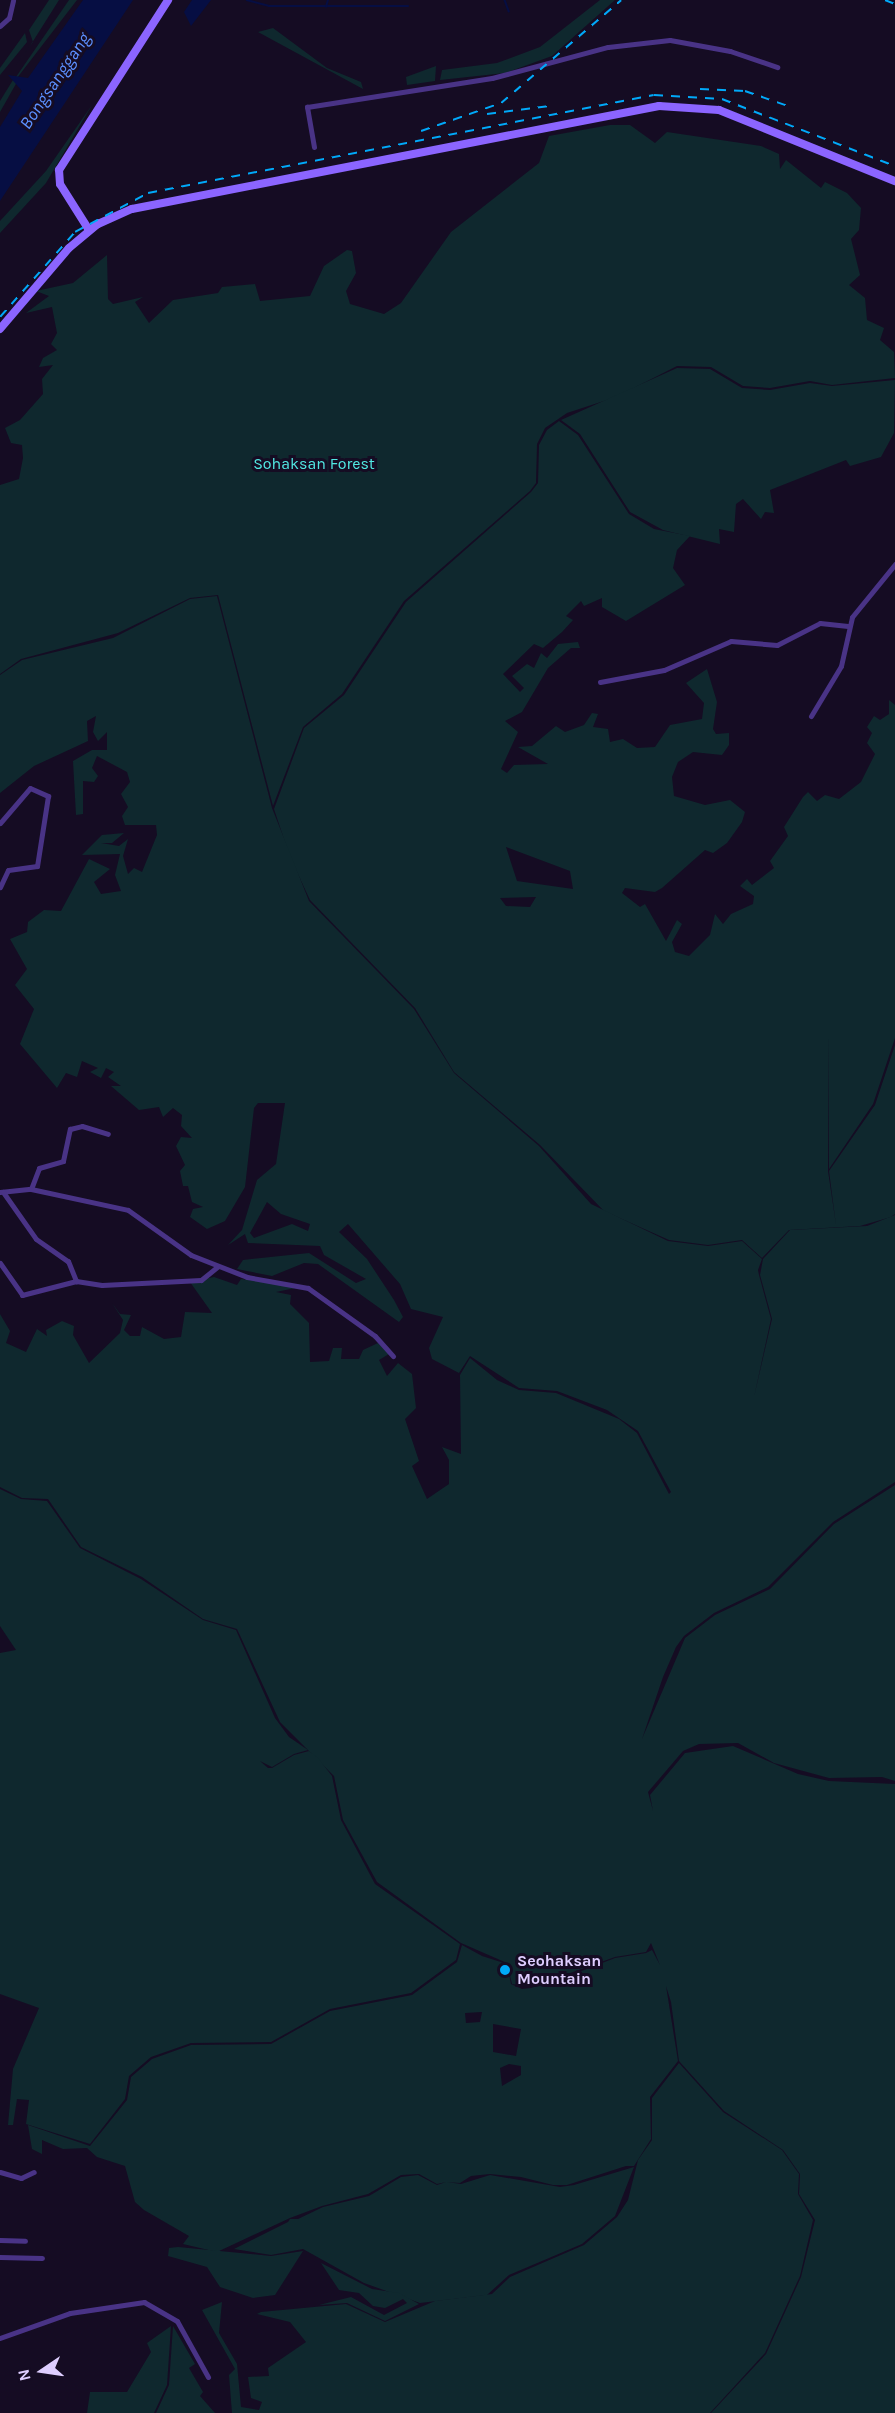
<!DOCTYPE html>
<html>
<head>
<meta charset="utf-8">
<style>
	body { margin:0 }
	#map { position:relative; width:895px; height:2413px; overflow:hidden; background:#150c23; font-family:Karla,sans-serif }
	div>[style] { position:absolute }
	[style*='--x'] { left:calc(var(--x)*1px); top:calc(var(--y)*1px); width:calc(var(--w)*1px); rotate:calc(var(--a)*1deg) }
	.green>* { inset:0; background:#0f282e }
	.water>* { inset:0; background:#060e43 }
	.stream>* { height:1.5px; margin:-0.75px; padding:0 0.75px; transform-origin:0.75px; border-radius:0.75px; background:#060e43 }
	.street>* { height:5px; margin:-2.5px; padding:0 2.5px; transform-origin:2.5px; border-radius:2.5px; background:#493386 }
	.secondary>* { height:8px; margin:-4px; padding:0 4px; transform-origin:4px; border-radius:4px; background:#8b65ff }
	.rail>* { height:1.5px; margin-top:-0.75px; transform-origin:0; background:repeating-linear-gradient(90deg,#00a9f9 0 9px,transparent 0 17px) }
	.dots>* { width:16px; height:16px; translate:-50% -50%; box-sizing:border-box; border:3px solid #150c23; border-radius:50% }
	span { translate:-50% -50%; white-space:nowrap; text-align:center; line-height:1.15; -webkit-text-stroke:6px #150c23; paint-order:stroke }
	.park-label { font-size:16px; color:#51e8e3 }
	.poi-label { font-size:16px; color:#deceff; font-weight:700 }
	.left { translate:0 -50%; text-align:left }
	.water-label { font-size:18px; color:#5c90ff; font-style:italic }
	.north { position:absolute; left:12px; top:2341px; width:60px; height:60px; -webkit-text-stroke:4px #150c23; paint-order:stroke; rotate:257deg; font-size:16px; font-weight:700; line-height:24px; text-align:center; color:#deceff }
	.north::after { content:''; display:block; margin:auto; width:21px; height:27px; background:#deceff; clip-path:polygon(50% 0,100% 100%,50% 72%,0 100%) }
</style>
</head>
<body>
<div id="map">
	<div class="green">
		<div style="clip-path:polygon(49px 0,59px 0,30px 46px,0 87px,33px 42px,29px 30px)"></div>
		<div style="clip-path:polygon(69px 0,77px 0,17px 78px,16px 77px)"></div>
		<div style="clip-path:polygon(600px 0,615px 0,552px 56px,505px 73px,440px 80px,442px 70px,497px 63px,540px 47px)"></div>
		<div style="clip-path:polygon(273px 28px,327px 68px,361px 82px,363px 89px,258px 32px)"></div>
		<div style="clip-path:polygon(25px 33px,27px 42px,0 75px,0 68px)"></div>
		<div style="clip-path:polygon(436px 66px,435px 81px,407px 85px,406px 77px)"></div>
		<div style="clip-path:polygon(13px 80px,17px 82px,0 112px,0 101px)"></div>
		<div style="clip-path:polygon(92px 105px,46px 183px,0 233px,0 221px,46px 171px)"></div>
		<div style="clip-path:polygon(610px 125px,630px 125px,655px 143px,667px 132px,761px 146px,779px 154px,780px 169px,786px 160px,821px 188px,825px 182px,847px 193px,861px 208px,859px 230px,851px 239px,860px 275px,849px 285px,865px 298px,867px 320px,884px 328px,880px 340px,894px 352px,895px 378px,832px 385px,810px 381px,770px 388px,743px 386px,711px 367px,677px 366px,616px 397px,567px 413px,545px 428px,537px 444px,536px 483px,530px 491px,404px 601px,342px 694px,303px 727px,273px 806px,218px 595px,190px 598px,118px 633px,21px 659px,0 674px,0 485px,19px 479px,23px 458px,22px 445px,11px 443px,5px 428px,20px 420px,43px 394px,42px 379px,53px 365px,39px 367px,43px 358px,57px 350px,51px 344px,57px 333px,52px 307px,26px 313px,49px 296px,36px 291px,73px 283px,107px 255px,108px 299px,113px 304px,143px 297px,135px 302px,149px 323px,173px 300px,218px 293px,222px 287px,255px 284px,260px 301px,310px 296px,324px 266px,347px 250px,352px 251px,356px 273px,346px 291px,350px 304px,384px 314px,401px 303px,451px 232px,539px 163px,549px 136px)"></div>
		<div style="clip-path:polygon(677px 368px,710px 369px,742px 388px,770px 390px,810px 383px,832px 386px,895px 380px,894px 433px,881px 457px,850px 466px,846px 460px,770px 490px,774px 513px,765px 512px,761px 519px,743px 499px,736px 504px,734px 532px,719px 529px,720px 544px,663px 530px,630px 512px,580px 434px,561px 420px)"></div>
		<div style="clip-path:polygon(evenodd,559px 421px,578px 435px,629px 514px,654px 529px,690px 536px,677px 550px,673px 568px,685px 585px,626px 621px,602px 607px,602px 598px,584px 606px,581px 601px,566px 616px,573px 620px,562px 632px,543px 648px,534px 644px,503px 674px,520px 692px,524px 688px,512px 676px,527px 664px,534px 668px,541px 653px,547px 658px,558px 644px,578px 642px,580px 648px,571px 648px,548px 668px,522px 712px,505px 721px,518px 732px,501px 769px,507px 773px,514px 765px,548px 764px,518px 747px,532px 746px,556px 726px,565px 732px,584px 725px,592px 713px,598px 714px,593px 727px,608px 729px,610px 742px,623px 739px,637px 748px,655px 747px,670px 725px,702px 719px,704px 703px,686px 683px,707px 669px,717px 702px,713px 729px,716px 734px,729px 733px,729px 745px,722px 755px,693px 752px,678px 762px,672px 777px,674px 796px,705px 805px,730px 800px,745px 812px,742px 822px,727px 843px,713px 853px,705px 850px,662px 888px,655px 892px,625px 888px,622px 893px,640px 907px,645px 904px,666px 941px,677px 920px,682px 924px,672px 942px,675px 952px,689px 956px,710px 935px,715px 914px,723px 924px,731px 914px,753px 904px,754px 896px,740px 886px,747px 879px,752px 885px,774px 868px,770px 861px,788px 836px,784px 827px,803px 797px,808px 792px,817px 801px,825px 795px,839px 799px,861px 782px,875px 754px,867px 743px,872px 733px,867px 727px,874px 716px,880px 720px,889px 714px,889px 700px,895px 705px,895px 1038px,873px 1104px,829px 1169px,829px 1035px,828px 1171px,836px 1225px,829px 1171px,875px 1105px,895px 1045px,895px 1214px,891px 1217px,860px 1226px,789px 1230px,762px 1258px,742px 1240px,708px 1245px,669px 1240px,604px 1211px,540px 1145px,454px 1072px,415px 1008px,310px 900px,290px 857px,274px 809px,304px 728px,344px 695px,406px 602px,531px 492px,538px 483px,539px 445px,547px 430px,559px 421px,506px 847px,570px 871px,573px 889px,517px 881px,506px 847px,559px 421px,536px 897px,530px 907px,506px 906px,500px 898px,536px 897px)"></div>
		<div style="clip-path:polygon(evenodd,217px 596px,272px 808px,309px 901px,414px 1009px,454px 1073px,539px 1146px,591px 1204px,668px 1241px,708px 1246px,742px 1241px,762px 1259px,758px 1270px,759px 1275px,771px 1319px,754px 1397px,772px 1319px,760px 1275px,763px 1259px,790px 1230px,867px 1226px,895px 1215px,895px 1482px,833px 1522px,768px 1587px,714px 1613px,684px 1636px,676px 1647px,663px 1677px,642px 1739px,685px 1638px,715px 1615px,770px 1589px,834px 1524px,895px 1485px,895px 1781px,882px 1777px,829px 1778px,774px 1763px,738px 1743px,699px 1744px,683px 1751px,648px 1792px,653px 1811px,650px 1795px,685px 1753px,733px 1746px,798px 1774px,829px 1781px,895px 1784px,895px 2413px,711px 2413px,766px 2354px,801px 2277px,815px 2220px,799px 2194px,800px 2174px,783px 2150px,724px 2111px,679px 2061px,671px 2002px,666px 1986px,678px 2061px,650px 2097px,651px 2139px,634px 2166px,626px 2166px,567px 2185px,553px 2185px,521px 2177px,490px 2174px,471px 2176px,460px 2183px,447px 2182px,461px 2184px,490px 2175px,560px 2187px,574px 2185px,634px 2167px,615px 2216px,582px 2244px,509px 2275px,487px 2295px,420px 2303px,364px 2283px,303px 2249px,271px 2255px,234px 2249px,288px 2222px,290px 2219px,298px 2219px,323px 2207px,369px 2196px,401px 2177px,418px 2175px,437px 2185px,446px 2182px,437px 2184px,419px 2174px,401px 2175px,368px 2194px,322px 2206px,290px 2218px,217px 2252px,183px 2244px,189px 2236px,144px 2210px,135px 2202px,125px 2166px,97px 2157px,87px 2148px,63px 2149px,42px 2140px,42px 2154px,32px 2149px,28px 2125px,90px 2146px,127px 2100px,131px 2077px,152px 2059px,191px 2045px,271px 2044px,330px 2011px,412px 1995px,457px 1962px,462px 1945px,482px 1956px,507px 1964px,511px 1984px,522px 1989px,531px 1988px,566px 1977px,615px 1958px,646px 1953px,652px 1950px,660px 1965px,651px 1943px,646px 1952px,615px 1957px,531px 1987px,512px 1984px,507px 1963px,461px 1943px,377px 1882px,343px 1820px,334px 1776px,280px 1722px,237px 1629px,203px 1619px,142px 1577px,81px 1547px,48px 1499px,22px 1498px,0 1487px,0 1314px,10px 1331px,6px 1343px,26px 1352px,37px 1329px,47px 1336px,46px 1330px,62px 1321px,74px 1326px,73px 1335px,89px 1363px,120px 1333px,123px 1320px,112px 1303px,120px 1314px,131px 1315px,124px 1330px,130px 1336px,140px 1336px,142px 1327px,164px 1339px,181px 1337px,185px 1312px,212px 1313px,190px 1282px,214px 1277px,237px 1285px,241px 1279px,300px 1287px,276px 1292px,291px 1295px,290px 1304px,309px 1323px,310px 1362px,329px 1361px,333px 1348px,342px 1348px,341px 1359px,359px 1359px,363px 1350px,378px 1343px,389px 1354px,379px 1360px,387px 1376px,398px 1363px,412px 1374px,416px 1408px,405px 1419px,419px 1461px,412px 1466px,427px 1499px,449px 1484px,449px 1460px,442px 1447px,461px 1454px,460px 1375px,470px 1358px,497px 1380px,519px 1390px,556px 1393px,619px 1419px,637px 1433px,669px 1494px,671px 1492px,638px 1431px,607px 1410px,557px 1391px,519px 1388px,470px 1356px,459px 1373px,432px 1359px,429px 1348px,443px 1317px,411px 1309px,400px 1284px,348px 1224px,339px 1232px,367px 1259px,394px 1300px,403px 1317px,399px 1322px,318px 1264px,304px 1263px,272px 1276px,237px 1269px,243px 1260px,309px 1253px,356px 1283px,366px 1279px,324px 1255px,320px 1246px,248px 1243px,245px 1234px,228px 1245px,242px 1230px,257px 1180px,276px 1164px,285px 1103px,258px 1103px,254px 1108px,245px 1187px,225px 1221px,207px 1229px,190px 1217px,193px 1209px,203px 1207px,192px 1202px,188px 1186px,183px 1186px,180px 1171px,185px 1165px,176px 1146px,181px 1137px,192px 1138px,181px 1126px,182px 1115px,173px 1108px,163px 1117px,159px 1107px,139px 1110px,111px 1086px,121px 1086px,108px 1077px,114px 1072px,106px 1068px,101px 1078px,90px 1072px,98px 1068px,82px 1061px,77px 1077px,66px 1073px,57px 1088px,20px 1044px,34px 1009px,15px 985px,27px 969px,10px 939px,27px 932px,28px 922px,44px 910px,61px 911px,89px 859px,110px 869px,94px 882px,101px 894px,121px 891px,115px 875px,120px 854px,82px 855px,102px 835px,124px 833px,112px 843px,101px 843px,119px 846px,128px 839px,123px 856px,128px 874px,134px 868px,142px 872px,157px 835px,156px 825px,125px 825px,122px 816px,128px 807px,121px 794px,130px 782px,127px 772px,97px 756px,92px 768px,98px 776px,94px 782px,83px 781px,83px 814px,76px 815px,73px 761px,92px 750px,107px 750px,107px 732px,98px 741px,93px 732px,96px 716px,87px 721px,88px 741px,34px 766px,0 793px,0 675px,22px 660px,113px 638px,190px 599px,217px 596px,267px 1202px,281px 1214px,310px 1224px,308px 1231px,292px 1224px,254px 1238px,250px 1233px,267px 1202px,217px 596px,482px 2012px,480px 2022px,466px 2023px,465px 2013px,482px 2012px,217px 596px,493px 2024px,521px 2029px,516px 2056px,493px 2052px,493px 2024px,217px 596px,509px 2064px,521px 2066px,521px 2075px,502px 2086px,500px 2068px,509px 2064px)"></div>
		<div style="clip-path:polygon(0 1489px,21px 1499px,47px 1501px,80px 1548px,141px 1579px,203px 1620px,236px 1630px,275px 1718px,289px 1737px,308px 1750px,294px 1754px,272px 1767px,260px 1761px,268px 1768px,272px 1768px,294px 1755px,309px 1751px,318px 1758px,332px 1776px,341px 1820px,375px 1884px,460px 1944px,456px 1960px,411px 1993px,330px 2009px,271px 2042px,191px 2043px,151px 2057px,129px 2076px,125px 2099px,90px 2144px,26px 2124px,29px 2100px,17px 2099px,13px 2125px,8px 2125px,13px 2069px,39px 2008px,0 1994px,0 1653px,16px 1650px,0 1626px)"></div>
		<div style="clip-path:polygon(679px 2063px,723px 2112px,782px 2150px,799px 2174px,798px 2194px,813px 2220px,800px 2276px,765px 2353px,710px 2413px,232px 2413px,229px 2375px,235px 2369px,202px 2310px,222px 2302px,219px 2333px,237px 2364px,241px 2407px,259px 2410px,262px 2402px,251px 2398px,248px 2377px,269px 2376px,268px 2368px,306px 2342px,290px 2322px,257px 2314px,261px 2312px,346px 2304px,385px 2322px,435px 2301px,492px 2294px,510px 2277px,584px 2245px,617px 2217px,628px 2200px,638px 2160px,652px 2140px,652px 2098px)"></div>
		<div style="clip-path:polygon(178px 2247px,271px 2256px,303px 2251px,275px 2295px,253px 2298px,220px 2287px,207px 2267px,168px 2256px,169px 2248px)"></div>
		<div style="clip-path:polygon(321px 2263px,372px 2289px,399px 2293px,419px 2304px,385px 2321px,347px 2303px,319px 2305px,351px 2297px,384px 2315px,407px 2303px,403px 2299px,385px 2308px,373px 2306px,359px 2293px,339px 2290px)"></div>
		<div style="clip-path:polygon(171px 2326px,167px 2385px,154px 2413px,87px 2413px,90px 2392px,127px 2392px,151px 2352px,147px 2343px)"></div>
		<div style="clip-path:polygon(173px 2326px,195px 2364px,189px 2368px,203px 2392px,200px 2396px,215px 2413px,156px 2413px,169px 2385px)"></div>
	</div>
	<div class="water">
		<div style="clip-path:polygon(83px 0,133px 0,0 201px,0 127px,22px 91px,8px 75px,28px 78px)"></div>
		<div style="clip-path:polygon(192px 0,211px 0,191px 26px,184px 12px)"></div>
	</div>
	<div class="stream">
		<div style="--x:247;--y:0;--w:23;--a:15"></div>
		<div style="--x:269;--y:6;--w:139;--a:0"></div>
		<div style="--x:505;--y:0;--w:12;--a:70"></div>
		<div style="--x:326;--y:7;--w:7;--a:-74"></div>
	</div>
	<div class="street">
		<div style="--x:0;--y:26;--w:12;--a:-42"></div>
		<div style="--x:9;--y:18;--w:18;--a:-77"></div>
		<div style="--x:314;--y:147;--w:41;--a:-99.9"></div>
		<div style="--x:307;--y:107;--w:187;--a:-8.9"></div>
		<div style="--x:492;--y:78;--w:120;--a:-15"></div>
		<div style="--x:608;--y:47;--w:62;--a:-6.4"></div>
		<div style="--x:670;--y:40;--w:61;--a:10.4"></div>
		<div style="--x:730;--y:51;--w:50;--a:18.8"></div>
		<div style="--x:600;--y:682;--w:65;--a:-10.6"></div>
		<div style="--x:664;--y:670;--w:73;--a:-23.4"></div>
		<div style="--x:731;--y:641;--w:46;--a:5"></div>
		<div style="--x:777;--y:645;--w:48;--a:-27.1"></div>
		<div style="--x:820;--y:623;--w:28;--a:6"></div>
		<div style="--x:811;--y:716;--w:58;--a:-59"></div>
		<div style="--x:841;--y:666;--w:50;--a:-77.3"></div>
		<div style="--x:852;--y:617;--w:68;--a:-50.9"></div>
		<div style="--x:0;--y:823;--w:46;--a:-49.4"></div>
		<div style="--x:30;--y:788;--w:20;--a:24"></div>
		<div style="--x:48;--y:796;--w:71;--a:98.9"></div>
		<div style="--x:37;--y:866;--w:29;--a:172"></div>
		<div style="--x:8;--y:870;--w:19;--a:115"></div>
		<div style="--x:31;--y:1189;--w:22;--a:-69"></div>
		<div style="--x:39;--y:1168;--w:25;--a:-16"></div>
		<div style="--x:63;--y:1161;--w:33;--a:-78"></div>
		<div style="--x:70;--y:1129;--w:12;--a:-14"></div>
		<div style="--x:82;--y:1126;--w:27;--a:17"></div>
		<div style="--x:0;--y:1192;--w:31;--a:-6"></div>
		<div style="--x:31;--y:1189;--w:99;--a:12.2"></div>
		<div style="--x:128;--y:1210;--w:77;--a:35.5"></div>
		<div style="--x:191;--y:1255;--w:60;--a:21.4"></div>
		<div style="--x:247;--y:1277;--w:62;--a:10.2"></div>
		<div style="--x:308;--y:1288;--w:82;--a:35.6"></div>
		<div style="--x:375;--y:1336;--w:27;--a:48"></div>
		<div style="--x:3;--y:1192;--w:57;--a:54.9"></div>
		<div style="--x:36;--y:1239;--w:39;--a:35"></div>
		<div style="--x:68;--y:1261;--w:22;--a:68"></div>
		<div style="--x:0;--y:1263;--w:39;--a:55"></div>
		<div style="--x:22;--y:1295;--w:56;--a:-14.5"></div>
		<div style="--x:76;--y:1281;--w:26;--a:9"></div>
		<div style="--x:102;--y:1285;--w:99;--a:-2.9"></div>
		<div style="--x:201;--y:1280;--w:21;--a:-39"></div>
		<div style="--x:0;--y:2172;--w:22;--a:16"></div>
		<div style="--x:21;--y:2178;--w:14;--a:-25"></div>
		<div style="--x:0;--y:2240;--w:25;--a:2"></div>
		<div style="--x:0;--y:2257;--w:42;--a:1.4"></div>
		<div style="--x:0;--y:2338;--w:74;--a:-19.7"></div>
		<div style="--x:70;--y:2313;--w:75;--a:-8.5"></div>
		<div style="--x:144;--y:2302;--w:38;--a:30"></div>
		<div style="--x:177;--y:2321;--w:64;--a:61"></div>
	</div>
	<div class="secondary">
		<div style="--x:89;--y:230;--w:54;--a:-122.2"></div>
		<div style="--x:60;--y:184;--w:14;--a:-94"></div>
		<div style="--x:59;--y:170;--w:202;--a:-57.3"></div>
		<div style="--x:0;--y:329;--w:106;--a:-49.6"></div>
		<div style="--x:69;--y:248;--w:38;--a:-40"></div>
		<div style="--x:98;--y:224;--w:37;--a:-24"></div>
		<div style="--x:132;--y:209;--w:537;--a:-11.06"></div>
		<div style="--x:659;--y:106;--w:60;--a:3.8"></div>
		<div style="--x:719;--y:110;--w:190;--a:22"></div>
	</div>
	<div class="rail">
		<div style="--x:885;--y:0;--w:11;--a:22"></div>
		<div style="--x:700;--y:89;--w:45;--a:2.5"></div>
		<div style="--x:745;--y:91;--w:49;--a:19.2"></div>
		<div style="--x:487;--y:114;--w:63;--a:-7.4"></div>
		<div style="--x:421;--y:131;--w:85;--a:-19.3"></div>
		<div style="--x:501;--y:103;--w:158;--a:-40.6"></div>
		<div style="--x:0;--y:317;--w:113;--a:-48.6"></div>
		<div style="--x:75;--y:232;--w:83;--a:-28.1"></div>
		<div style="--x:148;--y:193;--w:515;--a:-10.96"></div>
		<div style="--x:654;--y:95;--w:68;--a:3.4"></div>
		<div style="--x:722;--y:99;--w:186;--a:21.2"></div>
	</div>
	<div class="dots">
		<div style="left:505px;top:1970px;background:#00a9f9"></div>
	</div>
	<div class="park-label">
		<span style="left:314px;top:464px">Sohaksan Forest</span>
	</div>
	<div class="poi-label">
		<span class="left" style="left:517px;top:1970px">Seohaksan<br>Mountain</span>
	</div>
	<div class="water-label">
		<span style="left:55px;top:81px;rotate:-56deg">Bongsanggang</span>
	</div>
	<div class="north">N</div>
</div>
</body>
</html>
